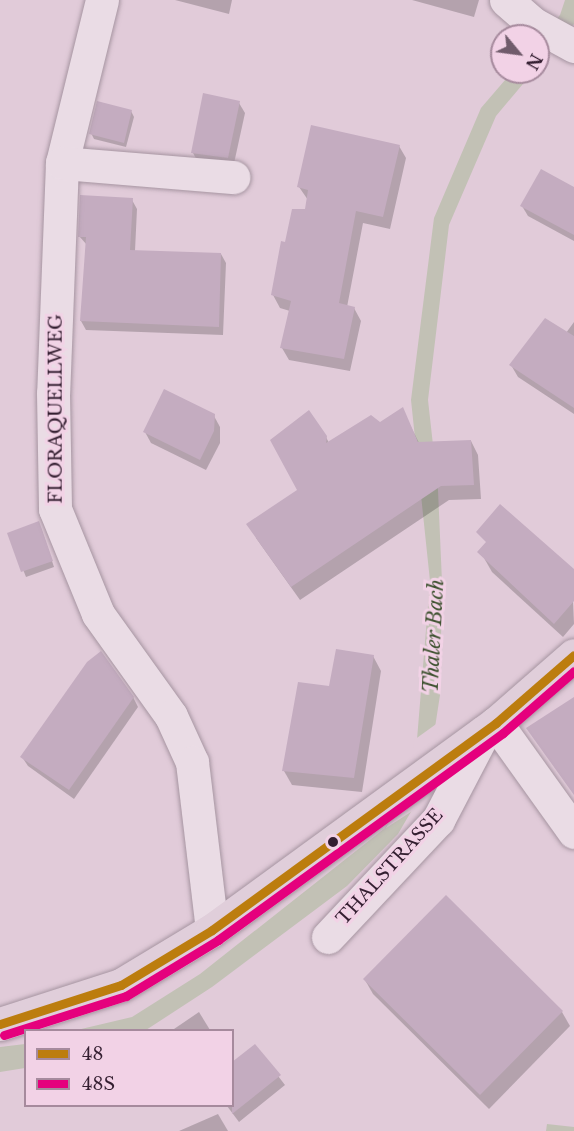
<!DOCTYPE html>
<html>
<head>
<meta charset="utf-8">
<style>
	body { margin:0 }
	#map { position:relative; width:574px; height:1131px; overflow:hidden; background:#e1cbd9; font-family:"Libre Baskerville",serif }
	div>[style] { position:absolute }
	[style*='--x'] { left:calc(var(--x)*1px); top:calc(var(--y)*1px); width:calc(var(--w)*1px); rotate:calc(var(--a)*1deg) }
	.water>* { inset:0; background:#c2c1b5 }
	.pier>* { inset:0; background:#e1cbd9 }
	.shadow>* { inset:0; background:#0003 }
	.building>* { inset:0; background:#c4acc0 }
	.roads { filter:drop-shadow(0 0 2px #a695a1) drop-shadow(0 0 2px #a695a1) }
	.minor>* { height:33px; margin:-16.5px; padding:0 16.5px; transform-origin:16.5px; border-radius:16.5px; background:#eadce5 }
	.major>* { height:33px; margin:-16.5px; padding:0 16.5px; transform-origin:16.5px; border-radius:16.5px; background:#e0ceda }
	.bus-1>* { height:9px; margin:-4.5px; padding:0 4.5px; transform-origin:4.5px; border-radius:4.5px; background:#bc7d0e }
	.bus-2>* { height:9px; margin:-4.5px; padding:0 4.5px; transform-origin:4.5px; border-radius:4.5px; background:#e5007d }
	.dots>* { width:16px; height:16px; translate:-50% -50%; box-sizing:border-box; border:3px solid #f2d2e6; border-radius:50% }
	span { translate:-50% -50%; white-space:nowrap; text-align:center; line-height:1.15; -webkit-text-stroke:6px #f2d2e6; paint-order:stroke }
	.street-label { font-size:18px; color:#331e30 }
	.water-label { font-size:20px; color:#3d512f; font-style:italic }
	.legend { position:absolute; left:24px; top:1029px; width:210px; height:78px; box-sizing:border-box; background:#f2d2e6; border:2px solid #a68a9d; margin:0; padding:8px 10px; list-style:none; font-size:18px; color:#331e30 }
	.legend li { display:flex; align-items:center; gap:12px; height:30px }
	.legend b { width:30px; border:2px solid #a68a9d }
	.north { position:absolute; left:490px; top:24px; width:60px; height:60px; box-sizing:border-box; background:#f2d2e6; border:2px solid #a68a9d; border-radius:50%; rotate:119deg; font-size:16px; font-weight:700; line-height:24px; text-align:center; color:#331e30 }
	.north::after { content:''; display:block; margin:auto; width:21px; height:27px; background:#705b6b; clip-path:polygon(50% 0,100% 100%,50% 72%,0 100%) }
</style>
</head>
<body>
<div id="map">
	<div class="water">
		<div style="clip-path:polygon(565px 0,574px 0,574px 24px,538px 66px,538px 41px,560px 15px)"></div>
		<div style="clip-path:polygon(512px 72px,533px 72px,496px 116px,449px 225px,428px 400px,438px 490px,442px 582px,440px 695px,426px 786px,398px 834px,347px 886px,212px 987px,146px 1030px,77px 1030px,132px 1017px,200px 974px,385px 828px,414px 776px,430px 581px,411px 400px,434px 218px,481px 108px)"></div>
		<div style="clip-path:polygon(25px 1044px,25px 1068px,0 1072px,0 1047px)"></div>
		<div style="clip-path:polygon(547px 1124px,574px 1127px,574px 1131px,546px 1131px)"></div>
	</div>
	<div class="pier">
		<div style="clip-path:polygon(439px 722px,429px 787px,417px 808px,386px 828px,411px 775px,414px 740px)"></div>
	</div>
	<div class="shadow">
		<div style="clip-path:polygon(175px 0,232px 0,229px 14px)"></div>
		<div style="clip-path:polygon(412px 0,479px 0,474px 17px)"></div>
		<div style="clip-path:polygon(239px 103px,245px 113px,233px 168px,199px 164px,193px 153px)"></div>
		<div style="clip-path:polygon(131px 111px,134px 117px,126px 147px,94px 139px,91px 133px)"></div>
		<div style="clip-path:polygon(399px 146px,406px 158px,390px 229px,363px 223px,347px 307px,354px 308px,361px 321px,350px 371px,289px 360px,282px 348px,290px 311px,280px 308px,273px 295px,286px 243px,306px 211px,308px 200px,299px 187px)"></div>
		<div style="clip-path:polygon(574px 189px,574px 241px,528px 216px,522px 206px)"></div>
		<div style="clip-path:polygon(132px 200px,137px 209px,135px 251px,221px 254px,226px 263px,223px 335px,86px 330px,81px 321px,87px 245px,79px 236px)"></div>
		<div style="clip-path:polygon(574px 322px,574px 414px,518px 377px,511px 365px,566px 333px)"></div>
		<div style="clip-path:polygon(402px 409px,419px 443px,471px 441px,478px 455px,481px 499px,449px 500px,300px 600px,256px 538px,299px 491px,326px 437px,329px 443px,380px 424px)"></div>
		<div style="clip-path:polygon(214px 416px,220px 427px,220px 443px,206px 470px,151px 443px,145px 432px)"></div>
		<div style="clip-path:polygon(41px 528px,54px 567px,26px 577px,9px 534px)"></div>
		<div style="clip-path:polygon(484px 558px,573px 602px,574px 624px,563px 637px,492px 572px)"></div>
		<div style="clip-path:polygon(373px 656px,381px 671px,362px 792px,292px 785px,284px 771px,331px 687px)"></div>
		<div style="clip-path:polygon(133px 697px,138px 707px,74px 799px,28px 766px,22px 757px)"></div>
		<div style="clip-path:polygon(365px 980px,562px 1012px,570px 1026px,489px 1109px,373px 994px)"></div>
		<div style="clip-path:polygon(199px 1012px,210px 1030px,175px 1030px,174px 1029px)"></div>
		<div style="clip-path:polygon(255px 1046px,285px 1085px,239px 1122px,227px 1106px,232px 1106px)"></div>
		<div style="clip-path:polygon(218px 1114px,228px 1131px,179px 1131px)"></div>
	</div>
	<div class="building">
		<div style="clip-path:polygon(203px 93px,240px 101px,228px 158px,191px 153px)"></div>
		<div style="clip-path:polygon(97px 101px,132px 110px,124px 143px,89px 134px)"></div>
		<div style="clip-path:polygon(311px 125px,400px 145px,383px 217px,356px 211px,339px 303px,355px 307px,344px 359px,280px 348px,291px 301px,271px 295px,281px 241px,285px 242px,292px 209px,305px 209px,308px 190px,297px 187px)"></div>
		<div style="clip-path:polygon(541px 169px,574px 187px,574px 235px,520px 206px)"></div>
		<div style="clip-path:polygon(80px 195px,133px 198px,130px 250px,221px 253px,219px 327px,80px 321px,86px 237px,78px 237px)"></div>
		<div style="clip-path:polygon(545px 318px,574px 336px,574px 408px,509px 365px)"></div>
		<div style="clip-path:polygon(164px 389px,215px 414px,214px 431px,200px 460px,143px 432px)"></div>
		<div style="clip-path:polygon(403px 407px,418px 442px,471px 440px,474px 485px,441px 486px,291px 587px,246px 524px,297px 490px,270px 440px,309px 410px,327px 436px,326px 443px,371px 415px,380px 422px)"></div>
		<div style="clip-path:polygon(500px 504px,574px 569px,574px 601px,554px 624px,477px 552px,486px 542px,476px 532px)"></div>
		<div style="clip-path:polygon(39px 521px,53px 561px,21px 572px,7px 533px)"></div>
		<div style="clip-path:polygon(336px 649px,374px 655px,354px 778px,282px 771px,298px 682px,329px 686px)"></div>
		<div style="clip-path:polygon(101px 651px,134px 697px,69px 790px,20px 757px,87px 662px)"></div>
		<div style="clip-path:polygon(574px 697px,574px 795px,526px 728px)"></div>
		<div style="clip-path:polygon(446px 895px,563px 1011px,480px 1095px,363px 979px)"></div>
		<div style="clip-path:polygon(255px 1044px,281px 1075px,232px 1114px,232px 1062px)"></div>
	</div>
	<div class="roads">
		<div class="minor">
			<div style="--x:102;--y:0;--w:168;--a:103.8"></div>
			<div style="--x:62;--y:163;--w:230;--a:92.2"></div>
			<div style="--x:53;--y:393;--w:116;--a:89"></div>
			<div style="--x:55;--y:509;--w:113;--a:67.7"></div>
			<div style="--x:98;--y:614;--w:125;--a:54.4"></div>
			<div style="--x:171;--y:716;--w:51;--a:65.5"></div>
			<div style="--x:192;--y:762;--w:169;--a:83.2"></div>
			<div style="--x:506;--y:0;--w:35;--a:41"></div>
			<div style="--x:532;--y:23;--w:48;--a:28.7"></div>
			<div style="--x:62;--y:163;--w:172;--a:4.7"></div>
			<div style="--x:496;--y:723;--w:134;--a:54.4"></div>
			<div style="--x:328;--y:937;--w:161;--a:-46.8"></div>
			<div style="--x:438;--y:820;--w:99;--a:-62.4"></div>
		</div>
		<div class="major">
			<div style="--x:0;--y:1024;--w:127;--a:-17.9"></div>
			<div style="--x:121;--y:985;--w:106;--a:-31.1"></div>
			<div style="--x:212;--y:930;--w:351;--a:-36.1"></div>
			<div style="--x:496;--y:723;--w:103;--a:-41.1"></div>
		</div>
	</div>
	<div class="bus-1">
		<div style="--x:0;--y:1024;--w:127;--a:-17.9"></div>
		<div style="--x:121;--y:985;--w:106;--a:-31.1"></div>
		<div style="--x:212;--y:930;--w:351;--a:-36.1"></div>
		<div style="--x:496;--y:723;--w:103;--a:-41.1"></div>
	</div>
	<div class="bus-2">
		<div style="--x:4;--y:1035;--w:128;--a:-17.7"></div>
		<div style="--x:126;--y:996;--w:108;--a:-31.3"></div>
		<div style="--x:218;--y:940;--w:352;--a:-36"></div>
		<div style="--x:503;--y:733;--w:94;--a:-41.1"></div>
	</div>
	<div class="dots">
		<div style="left:333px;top:842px;background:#331e30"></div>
	</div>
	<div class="street-label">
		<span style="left:56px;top:409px;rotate:-90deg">FLORAQUELLWEG</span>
		<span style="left:390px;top:867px;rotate:-48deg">THALSTRASSE</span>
	</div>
	<div class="water-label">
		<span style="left:434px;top:636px;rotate:-87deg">Thaler Bach</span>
	</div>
	<ul class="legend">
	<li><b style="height:8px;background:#bc7d0e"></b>48</li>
	<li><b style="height:8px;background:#e5007d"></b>48S</li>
	</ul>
	<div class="north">N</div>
</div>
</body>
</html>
